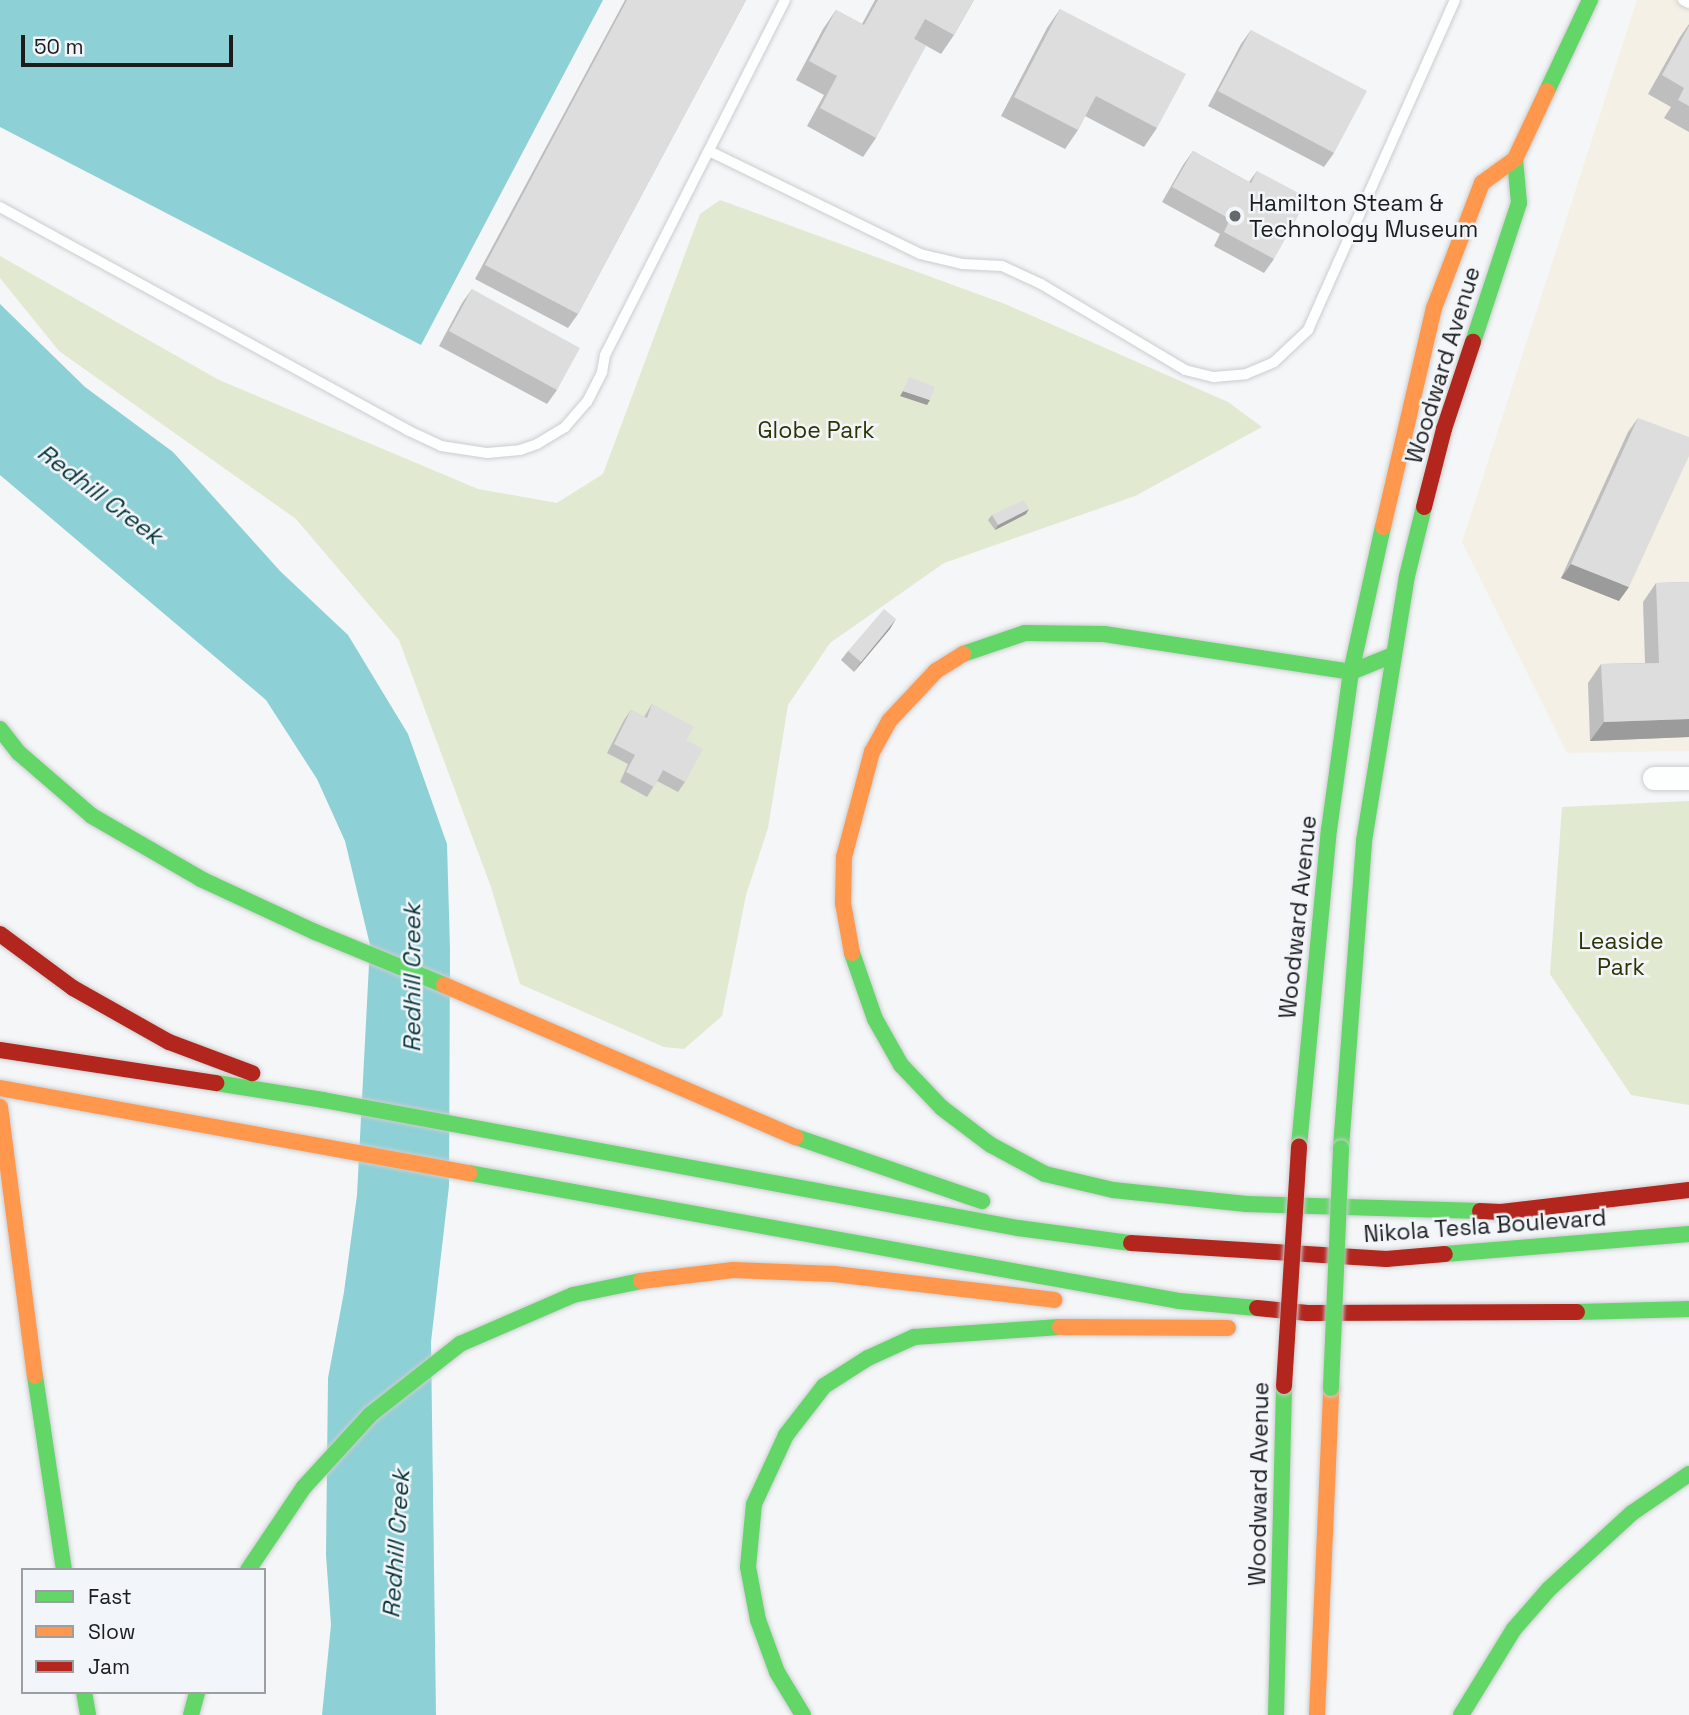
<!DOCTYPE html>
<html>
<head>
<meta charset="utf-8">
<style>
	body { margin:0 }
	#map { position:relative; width:1689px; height:1715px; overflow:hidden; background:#f4f6f8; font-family:"Space Grotesk",sans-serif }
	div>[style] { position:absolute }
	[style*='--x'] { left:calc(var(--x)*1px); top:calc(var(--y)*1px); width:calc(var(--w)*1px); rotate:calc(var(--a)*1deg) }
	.industrial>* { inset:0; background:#f5f0e5 }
	.green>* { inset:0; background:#e1e9d0 }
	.water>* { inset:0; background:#8dd0d5 }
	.roads { filter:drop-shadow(0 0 2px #cbcdce) drop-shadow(0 0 2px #cbcdce) }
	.lane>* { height:10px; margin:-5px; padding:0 5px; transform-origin:5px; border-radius:5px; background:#fdfefe }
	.street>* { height:23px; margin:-11.5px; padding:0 11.5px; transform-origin:11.5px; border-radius:11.5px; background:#fdfefe }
	.fast>* { height:16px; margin:-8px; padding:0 8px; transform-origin:8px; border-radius:8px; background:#63d668 }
	.slow>* { height:16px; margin:-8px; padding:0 8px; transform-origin:8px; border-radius:8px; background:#ff974d }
	.jam>* { height:16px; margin:-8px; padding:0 8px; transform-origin:8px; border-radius:8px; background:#b3261e }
	.bridges { filter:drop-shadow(0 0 2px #cbcdce) drop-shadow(0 0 2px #cbcdce) }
	.fast-bridge>* { height:16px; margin:-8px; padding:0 8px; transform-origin:8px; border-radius:8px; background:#63d668 }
	.jam-bridge>* { height:16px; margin:-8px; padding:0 8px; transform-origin:8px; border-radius:8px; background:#b3261e }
	.wall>* { inset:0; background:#bebebe }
	.shaded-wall>* { inset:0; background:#9b9b9b }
	.building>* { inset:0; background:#ddd }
	.dots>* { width:19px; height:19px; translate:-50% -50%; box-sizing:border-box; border:4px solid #f2f6fa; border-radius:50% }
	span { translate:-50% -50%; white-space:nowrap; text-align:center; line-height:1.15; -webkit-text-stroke:5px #f2f6fa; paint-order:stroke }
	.poi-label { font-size:23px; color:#1b1c1e }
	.left { translate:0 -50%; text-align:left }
	.street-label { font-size:23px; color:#1b1c1e }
	.park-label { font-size:23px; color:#2c3502 }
	.water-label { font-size:24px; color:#063539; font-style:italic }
	.legend { position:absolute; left:21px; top:1568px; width:245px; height:126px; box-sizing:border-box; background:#f2f6fa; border:2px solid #9c9fa2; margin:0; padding:9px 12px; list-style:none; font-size:21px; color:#1b1c1e }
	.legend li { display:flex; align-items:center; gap:14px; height:35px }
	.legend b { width:35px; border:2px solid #9c9fa2 }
	.scale { position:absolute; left:21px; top:35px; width:212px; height:32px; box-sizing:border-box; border:4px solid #1b1c1e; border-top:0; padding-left:9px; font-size:21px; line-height:24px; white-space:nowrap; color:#1b1c1e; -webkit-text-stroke:5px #f2f6fa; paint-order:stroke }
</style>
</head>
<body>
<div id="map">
	<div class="industrial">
		<div style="clip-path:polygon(1637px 0,1689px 0,1689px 751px,1567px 753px,1462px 542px)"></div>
	</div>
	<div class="green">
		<div style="clip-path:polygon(720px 200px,1005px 304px,1228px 402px,1262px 427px,1135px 496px,944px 563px,830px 643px,788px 705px,768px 828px,746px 895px,722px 1016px,684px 1049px,664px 1047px,520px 984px,491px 887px,399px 640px,296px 519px,59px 351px,0 278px,0 256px,219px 380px,478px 489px,557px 503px,603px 474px,700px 214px)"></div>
		<div style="clip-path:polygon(1689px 801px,1689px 1105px,1631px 1095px,1550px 974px,1562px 807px)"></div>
	</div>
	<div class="water">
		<div style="clip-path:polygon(0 0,603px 0,421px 345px,0 127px)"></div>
		<div style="clip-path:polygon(0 304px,85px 387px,173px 452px,280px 571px,348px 635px,408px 734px,447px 844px,450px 949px,449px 1186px,431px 1342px,436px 1715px,322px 1715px,331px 1625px,326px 1555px,328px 1378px,344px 1292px,357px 1195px,370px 945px,345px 841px,317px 779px,266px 700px,0 475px)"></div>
	</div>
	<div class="roads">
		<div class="lane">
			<div style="--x:1683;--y:0;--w:7;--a:27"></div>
			<div style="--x:709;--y:151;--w:235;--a:26"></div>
			<div style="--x:920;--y:254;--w:43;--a:13.4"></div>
			<div style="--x:962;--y:264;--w:40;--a:2.9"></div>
			<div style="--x:1002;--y:266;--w:43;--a:24.8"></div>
			<div style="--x:1041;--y:284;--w:168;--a:30.8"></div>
			<div style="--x:1185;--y:370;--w:30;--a:14"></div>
			<div style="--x:1214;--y:377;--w:32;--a:-5"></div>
			<div style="--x:1246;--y:374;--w:30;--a:-23"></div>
			<div style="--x:1274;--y:362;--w:47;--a:-43.3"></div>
			<div style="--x:1308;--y:330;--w:361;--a:-66"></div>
			<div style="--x:0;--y:207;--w:464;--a:28.7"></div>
			<div style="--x:407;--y:430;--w:38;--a:25"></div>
			<div style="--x:441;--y:446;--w:47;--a:8.7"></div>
			<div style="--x:487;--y:453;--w:33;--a:-5"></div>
			<div style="--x:520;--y:450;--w:18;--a:-19"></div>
			<div style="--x:537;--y:444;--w:33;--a:-31"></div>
			<div style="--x:565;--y:427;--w:33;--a:-49"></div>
			<div style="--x:587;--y:402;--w:34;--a:-63"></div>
			<div style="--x:602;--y:372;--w:17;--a:-80"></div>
			<div style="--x:605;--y:355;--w:398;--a:-63.1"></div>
		</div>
		<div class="street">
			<div style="--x:1654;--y:778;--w:35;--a:0"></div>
		</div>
		<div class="fast">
			<div style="--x:1547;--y:91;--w:101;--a:-64.7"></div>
			<div style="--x:1473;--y:342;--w:146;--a:-71.7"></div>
			<div style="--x:1519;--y:203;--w:44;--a:-95.2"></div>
			<div style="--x:963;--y:654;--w:65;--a:-18.7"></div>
			<div style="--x:1025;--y:633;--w:79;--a:0.7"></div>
			<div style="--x:1104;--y:634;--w:250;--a:8.7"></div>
			<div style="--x:1351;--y:672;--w:45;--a:-22"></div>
			<div style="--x:0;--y:729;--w:31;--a:52"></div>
			<div style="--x:19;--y:753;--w:96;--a:40.8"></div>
			<div style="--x:92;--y:816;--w:126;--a:30"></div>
			<div style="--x:201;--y:879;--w:126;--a:24.9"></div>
			<div style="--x:315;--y:932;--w:139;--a:22.3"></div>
			<div style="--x:852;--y:953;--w:70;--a:70.8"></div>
			<div style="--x:875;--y:1019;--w:53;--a:60.5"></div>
			<div style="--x:901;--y:1065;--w:59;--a:46.4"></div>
			<div style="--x:942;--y:1108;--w:61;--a:37.1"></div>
			<div style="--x:991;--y:1145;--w:61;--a:28.2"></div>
			<div style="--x:1045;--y:1174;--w:70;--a:13.2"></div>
			<div style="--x:1113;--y:1190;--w:134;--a:6"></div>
			<div style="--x:1246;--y:1204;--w:234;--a:1.7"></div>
			<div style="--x:216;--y:1083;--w:108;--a:9"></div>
			<div style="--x:323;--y:1100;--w:707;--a:10.44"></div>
			<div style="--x:1018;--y:1228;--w:114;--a:7.6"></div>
			<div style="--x:796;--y:1137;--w:197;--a:19"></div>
			<div style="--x:1299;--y:1146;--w:317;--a:-84.6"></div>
			<div style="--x:1329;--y:830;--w:160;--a:-82.1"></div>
			<div style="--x:1351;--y:672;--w:148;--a:-77.6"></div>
			<div style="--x:1341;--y:1148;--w:308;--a:-85.7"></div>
			<div style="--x:1364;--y:841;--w:268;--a:-80.8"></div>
			<div style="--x:1407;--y:576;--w:71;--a:-76.2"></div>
			<div style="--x:469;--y:1173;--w:721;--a:10.22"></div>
			<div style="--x:1179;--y:1301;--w:78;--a:5.1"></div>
			<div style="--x:1445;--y:1254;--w:245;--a:-4.7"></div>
			<div style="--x:1577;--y:1312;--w:112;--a:-1.5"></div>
			<div style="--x:35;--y:1376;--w:196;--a:81.5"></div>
			<div style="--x:248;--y:1570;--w:100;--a:-56"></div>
			<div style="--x:304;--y:1487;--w:99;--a:-47.5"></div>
			<div style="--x:371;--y:1414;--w:113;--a:-38.2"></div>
			<div style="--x:460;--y:1344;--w:123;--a:-23.4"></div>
			<div style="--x:573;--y:1295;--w:69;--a:-11.6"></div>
			<div style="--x:84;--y:1692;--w:23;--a:80"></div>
			<div style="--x:191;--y:1715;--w:24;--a:-75"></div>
			<div style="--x:803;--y:1715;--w:50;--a:-121.2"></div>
			<div style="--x:777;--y:1672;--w:55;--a:-110.1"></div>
			<div style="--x:758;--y:1620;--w:54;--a:-100.7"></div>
			<div style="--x:748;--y:1567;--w:63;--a:-84.6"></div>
			<div style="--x:754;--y:1504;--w:76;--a:-65.1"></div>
			<div style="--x:786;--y:1435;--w:62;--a:-52.2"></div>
			<div style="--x:824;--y:1386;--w:52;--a:-32.5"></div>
			<div style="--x:868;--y:1358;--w:51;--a:-24.5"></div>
			<div style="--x:914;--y:1337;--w:146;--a:-3.9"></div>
			<div style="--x:1276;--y:1715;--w:329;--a:-88.6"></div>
			<div style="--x:1461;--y:1715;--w:101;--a:-58.4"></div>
			<div style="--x:1514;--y:1629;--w:53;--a:-48.8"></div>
			<div style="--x:1549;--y:1589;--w:113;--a:-42.5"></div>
			<div style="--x:1632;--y:1513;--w:69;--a:-34.4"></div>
		</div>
		<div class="slow">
			<div style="--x:1383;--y:527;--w:225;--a:-76.9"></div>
			<div style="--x:1434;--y:308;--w:134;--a:-69"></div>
			<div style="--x:1482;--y:183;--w:41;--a:-36"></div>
			<div style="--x:1515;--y:159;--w:75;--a:-64.8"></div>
			<div style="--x:852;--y:953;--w:51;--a:-100.2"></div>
			<div style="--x:843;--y:903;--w:46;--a:-88.8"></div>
			<div style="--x:844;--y:857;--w:109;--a:-75.1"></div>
			<div style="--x:872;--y:752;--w:35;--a:-61"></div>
			<div style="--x:889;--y:721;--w:69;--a:-46.8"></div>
			<div style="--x:936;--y:671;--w:32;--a:-32"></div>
			<div style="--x:444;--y:985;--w:383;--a:23.4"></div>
			<div style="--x:0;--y:1088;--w:477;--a:10.3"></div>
			<div style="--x:0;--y:1107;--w:271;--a:82.6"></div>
			<div style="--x:641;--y:1281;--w:93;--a:-6.8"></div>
			<div style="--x:733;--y:1270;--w:101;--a:2.3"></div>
			<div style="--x:834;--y:1274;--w:222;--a:6.7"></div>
			<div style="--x:1060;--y:1327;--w:168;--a:0.3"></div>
			<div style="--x:1317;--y:1715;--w:327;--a:-87.5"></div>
		</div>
		<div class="jam">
			<div style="--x:1424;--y:507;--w:81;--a:-75.6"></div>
			<div style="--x:1444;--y:429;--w:92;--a:-71.6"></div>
			<div style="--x:0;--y:934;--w:91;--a:36.5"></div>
			<div style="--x:73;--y:988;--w:110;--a:29.4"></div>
			<div style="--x:169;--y:1042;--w:89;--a:20.5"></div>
			<div style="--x:0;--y:1050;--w:219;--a:8.7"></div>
			<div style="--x:1480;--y:1211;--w:21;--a:3"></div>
			<div style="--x:1501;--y:1212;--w:189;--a:-6.7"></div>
			<div style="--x:1131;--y:1243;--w:256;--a:3.6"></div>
			<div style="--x:1386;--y:1259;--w:59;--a:-4.8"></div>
			<div style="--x:1257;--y:1308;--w:51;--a:5.6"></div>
			<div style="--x:1308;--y:1313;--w:269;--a:-0.2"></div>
		</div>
	</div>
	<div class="bridges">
		<div class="fast-bridge">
			<div style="--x:1331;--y:1388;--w:240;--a:-87.6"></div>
		</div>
		<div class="jam-bridge">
			<div style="--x:1284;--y:1386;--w:240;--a:-86.4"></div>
		</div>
	</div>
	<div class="wall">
		<div style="clip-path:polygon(625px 0,746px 0,578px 314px,568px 328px,475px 279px)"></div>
		<div style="clip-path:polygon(875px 0,974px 0,954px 35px,941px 54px,914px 39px,876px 138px,863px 157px,807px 126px,824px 95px,796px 80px,823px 29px,836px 10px,862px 24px)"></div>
		<div style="clip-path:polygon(1060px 9px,1157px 128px,1144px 147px,1085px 116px,1078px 130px,1065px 149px,1001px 116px,1047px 28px)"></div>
		<div style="clip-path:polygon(1689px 24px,1689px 132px,1664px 118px,1671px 107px,1648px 94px,1680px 37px)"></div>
		<div style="clip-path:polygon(1251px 30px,1334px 153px,1324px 167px,1208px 106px,1241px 44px)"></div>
		<div style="clip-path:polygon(1193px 151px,1249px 182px,1257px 171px,1274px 259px,1264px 273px,1214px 246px,1220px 234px,1162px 202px,1183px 165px)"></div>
		<div style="clip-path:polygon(472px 289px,557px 390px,547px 404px,439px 346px,462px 303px)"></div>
		<div style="clip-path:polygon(1638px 418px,1619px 601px,1561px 578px,1628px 432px)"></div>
		<div style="clip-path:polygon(1026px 514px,995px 530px,988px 520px,992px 515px)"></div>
		<div style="clip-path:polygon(1689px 582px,1689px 737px,1590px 741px,1588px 683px,1601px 664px,1645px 663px,1643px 602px,1656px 583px)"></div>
		<div style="clip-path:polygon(896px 619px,854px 672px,841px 660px,848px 651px)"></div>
		<div style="clip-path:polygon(652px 704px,686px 740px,685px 782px,678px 792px,657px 781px,647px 797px,620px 782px,628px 764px,607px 753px,624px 720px,631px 710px,644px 717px)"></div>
	</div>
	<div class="shaded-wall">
		<div style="clip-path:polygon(903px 391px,930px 400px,927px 405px,900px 396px)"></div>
		<div style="clip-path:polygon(1029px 509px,1026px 514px,995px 530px,998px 525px)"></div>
		<div style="clip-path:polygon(1571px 564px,1629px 587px,1619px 601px,1561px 578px)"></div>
		<div style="clip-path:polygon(896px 619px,890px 629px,854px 672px,861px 662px)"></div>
		<div style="clip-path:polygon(1689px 719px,1689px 737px,1590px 741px,1604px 722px)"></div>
	</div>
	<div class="building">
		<div style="clip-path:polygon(627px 0,746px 0,578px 314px,485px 265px)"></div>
		<div style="clip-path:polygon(878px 0,974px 0,954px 35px,925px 19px,914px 39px,926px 46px,876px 138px,820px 108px,837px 76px,809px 61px,836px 10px,864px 25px)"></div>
		<div style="clip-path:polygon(1060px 9px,1186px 74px,1157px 128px,1096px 96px,1078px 130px,1014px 97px)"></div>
		<div style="clip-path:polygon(1689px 26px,1689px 106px,1678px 100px,1684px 88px,1662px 75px)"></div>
		<div style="clip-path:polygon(1251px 30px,1367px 91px,1334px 153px,1218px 91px)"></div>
		<div style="clip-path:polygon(1193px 151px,1251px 183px,1257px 171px,1308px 198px,1274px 259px,1224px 232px,1230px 219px,1172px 187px)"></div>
		<div style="clip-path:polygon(472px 289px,580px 348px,557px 390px,449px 331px)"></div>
		<div style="clip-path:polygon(909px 377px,935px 387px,930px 400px,903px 391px)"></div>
		<div style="clip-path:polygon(1638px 418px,1689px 437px,1689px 456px,1629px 587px,1571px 564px)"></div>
		<div style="clip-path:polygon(1024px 500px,1029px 509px,998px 525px,992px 515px)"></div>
		<div style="clip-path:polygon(1689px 582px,1689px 719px,1604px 722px,1601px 664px,1659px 663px,1656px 583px)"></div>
		<div style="clip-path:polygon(884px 609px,896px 619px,861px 662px,848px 651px)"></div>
		<div style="clip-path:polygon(652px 704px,694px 727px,686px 740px,703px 749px,685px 782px,663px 770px,654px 787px,626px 772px,635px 755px,614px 744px,631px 710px,647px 718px)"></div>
	</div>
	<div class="dots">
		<div style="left:1235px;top:216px;background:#67686a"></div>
	</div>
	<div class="poi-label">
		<span class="left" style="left:1249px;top:216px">Hamilton Steam &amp;<br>Technology Museum</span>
	</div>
	<div class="street-label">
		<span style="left:1443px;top:365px;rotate:-73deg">Woodward Avenue</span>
		<span style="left:1298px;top:917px;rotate:-84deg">Woodward Avenue</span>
		<span style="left:1485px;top:1226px;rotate:-4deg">Nikola Tesla Boulevard</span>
		<span style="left:1259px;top:1484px;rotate:-89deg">Woodward Avenue</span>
	</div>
	<div class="park-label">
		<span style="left:816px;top:430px">Globe Park</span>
		<span style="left:1621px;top:954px">Leaside<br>Park</span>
	</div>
	<div class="water-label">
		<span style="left:100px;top:494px;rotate:37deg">Redhill Creek</span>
		<span style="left:412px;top:978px;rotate:-90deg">Redhill Creek</span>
		<span style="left:396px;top:1544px;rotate:-86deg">Redhill Creek</span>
	</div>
	<ul class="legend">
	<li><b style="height:9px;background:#63d668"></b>Fast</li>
	<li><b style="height:9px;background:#ff974d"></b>Slow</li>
	<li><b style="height:9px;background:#b3261e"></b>Jam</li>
	</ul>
	<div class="scale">50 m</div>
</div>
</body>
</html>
